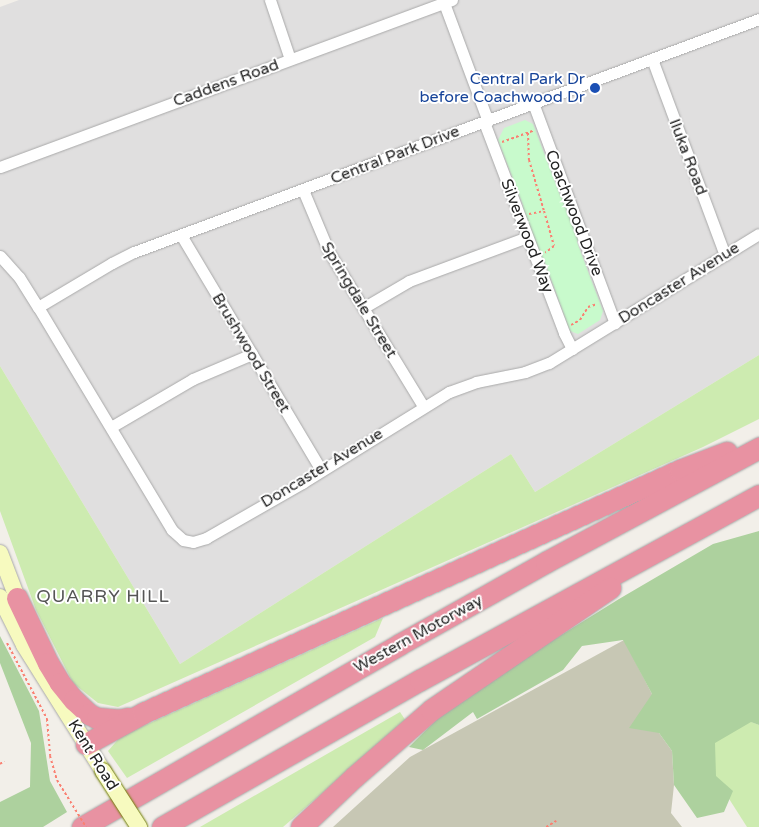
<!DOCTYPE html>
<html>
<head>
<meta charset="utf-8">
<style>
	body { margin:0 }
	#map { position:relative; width:759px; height:827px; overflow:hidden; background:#f2efe9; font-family:"Varela Round",sans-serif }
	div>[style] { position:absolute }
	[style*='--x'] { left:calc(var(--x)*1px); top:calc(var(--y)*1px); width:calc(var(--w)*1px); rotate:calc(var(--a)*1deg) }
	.residential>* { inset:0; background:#e0dfdf }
	.construction>* { inset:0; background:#c7c7b4 }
	.grass>* { inset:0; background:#cdebb0 }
	.forest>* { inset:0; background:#add19e }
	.park>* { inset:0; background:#c8facc }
	.path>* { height:2px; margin-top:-1px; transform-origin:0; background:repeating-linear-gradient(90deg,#fa8072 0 2.5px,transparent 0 5px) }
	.roads { filter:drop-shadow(0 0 1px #a9a9a9) drop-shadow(0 0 1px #a9a9a9) }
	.minor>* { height:11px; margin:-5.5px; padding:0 5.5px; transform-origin:5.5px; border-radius:5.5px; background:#fff }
	.secondary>* { height:16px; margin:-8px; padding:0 8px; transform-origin:8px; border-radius:8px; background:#f7fabf }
	.motorway>* { height:21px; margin:-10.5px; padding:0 10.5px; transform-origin:10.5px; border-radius:10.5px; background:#e892a2 }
	.path-bridge>* { height:2px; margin-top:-1px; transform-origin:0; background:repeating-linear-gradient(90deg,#fa8072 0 2.5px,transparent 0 5px) }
	.bridges { filter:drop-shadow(0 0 1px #707d05) drop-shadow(0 0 1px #707d05) }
	.secondary-bridge>* { height:16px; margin:-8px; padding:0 8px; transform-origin:8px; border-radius:8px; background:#f7fabf }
	.dots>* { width:14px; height:14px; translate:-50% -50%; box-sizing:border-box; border:2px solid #fff; border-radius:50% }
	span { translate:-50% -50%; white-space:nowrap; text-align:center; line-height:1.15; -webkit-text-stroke:4px #fff; paint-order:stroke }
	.transit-label { font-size:16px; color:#164399 }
	.right { translate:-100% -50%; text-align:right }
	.street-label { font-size:16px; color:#222 }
	.neighbourhood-label { font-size:18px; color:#555; letter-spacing:1px }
</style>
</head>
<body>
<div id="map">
	<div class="residential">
		<div style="clip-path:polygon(19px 0,759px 0,759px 355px,535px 492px,511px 454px,180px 664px,0 366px,0 7px)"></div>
	</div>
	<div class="construction">
		<div style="clip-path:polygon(624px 640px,652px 694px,659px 733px,672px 751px,674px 785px,671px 813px,682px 827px,333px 827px,410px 757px)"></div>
	</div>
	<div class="grass">
		<div style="clip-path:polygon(759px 355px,759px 419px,703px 447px,118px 707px,98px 703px,73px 683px,36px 610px,0 511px,0 366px,180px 664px,511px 454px,535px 492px)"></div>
		<div style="clip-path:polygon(383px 618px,375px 637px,127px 778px,108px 751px,121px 736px)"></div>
		<div style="clip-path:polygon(704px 703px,759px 725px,759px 827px,747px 827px,696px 747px)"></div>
		<div style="clip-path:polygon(400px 712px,406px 721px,283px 827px,200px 827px)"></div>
	</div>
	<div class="forest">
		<div style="clip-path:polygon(759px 531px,759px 725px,751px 722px,715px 743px,716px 776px,733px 791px,724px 812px,697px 818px,674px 785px,672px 751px,659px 733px,629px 728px,652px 694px,623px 640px,582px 646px,563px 670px,477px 719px,473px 712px,423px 750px,409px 747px,445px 711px,516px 663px,619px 599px,713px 544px)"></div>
		<div style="clip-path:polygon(0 636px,39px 711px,50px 781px,67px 812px,43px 827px,0 827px,0 802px,30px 787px,31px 743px,0 663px)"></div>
	</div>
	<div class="park">
		<div style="clip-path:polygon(525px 120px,533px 124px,560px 195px,564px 197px,580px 237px,577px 242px,603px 311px,600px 320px,578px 334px,570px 331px,545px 263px,540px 261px,521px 210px,523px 205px,498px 140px,504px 128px)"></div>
	</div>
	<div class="path">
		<div style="--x:528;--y:133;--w:27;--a:88"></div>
		<div style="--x:529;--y:160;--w:53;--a:73.6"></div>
		<div style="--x:502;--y:142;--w:33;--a:-20"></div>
		<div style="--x:529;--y:214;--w:15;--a:-11"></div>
		<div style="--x:544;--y:211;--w:36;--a:74"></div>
		<div style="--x:554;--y:246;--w:11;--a:142"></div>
		<div style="--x:571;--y:325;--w:10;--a:-29"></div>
		<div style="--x:580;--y:320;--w:15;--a:-58"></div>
		<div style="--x:588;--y:307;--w:9;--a:-18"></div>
		<div style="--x:7;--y:643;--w:86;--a:62.2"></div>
		<div style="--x:47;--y:719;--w:37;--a:85"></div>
		<div style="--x:50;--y:756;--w:25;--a:74"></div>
		<div style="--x:0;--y:764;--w:5;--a:-37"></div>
		<div style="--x:546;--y:827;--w:12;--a:-31"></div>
	</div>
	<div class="roads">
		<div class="minor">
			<div style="--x:270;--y:0;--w:62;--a:71.3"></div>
			<div style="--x:444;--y:3;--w:126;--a:69.6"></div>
			<div style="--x:652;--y:59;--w:209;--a:69.6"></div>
			<div style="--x:533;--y:103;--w:235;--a:69.6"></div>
			<div style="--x:484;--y:122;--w:226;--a:69.2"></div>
			<div style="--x:564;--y:333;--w:18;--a:63"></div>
			<div style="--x:0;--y:167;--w:482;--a:-20.3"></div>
			<div style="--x:303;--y:190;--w:67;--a:67.2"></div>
			<div style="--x:329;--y:252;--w:180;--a:58.6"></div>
			<div style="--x:181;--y:235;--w:274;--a:59.2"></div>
			<div style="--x:0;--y:256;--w:28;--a:48"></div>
			<div style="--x:19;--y:277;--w:36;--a:58"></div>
			<div style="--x:38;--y:307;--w:260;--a:59"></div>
			<div style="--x:172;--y:530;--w:15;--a:42"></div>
			<div style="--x:183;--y:540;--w:10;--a:11"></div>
			<div style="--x:193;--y:542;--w:14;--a:-17"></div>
			<div style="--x:206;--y:538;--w:111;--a:-29.8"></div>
			<div style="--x:302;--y:483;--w:173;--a:-31.8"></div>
			<div style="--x:449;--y:392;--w:29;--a:-20"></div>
			<div style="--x:476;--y:382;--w:50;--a:-11.5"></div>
			<div style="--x:525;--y:372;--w:26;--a:-21"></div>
			<div style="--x:549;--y:363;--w:246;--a:-31.6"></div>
			<div style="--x:38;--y:307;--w:86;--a:-30.7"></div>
			<div style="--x:112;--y:263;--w:25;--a:-27"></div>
			<div style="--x:134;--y:252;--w:667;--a:-20.45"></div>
			<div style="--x:363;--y:308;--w:53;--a:-30.4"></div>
			<div style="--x:409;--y:281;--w:126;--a:-20.4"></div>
			<div style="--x:111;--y:427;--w:95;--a:-30.3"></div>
			<div style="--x:193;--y:379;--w:64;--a:-23"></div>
		</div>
		<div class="secondary">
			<div style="--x:0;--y:553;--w:59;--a:69.1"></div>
			<div style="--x:0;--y:597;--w:54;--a:63.4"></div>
			<div style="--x:24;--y:645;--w:149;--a:57.9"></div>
		</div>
		<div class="motorway">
			<div style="--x:17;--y:598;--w:72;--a:64.5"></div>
			<div style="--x:48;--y:663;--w:23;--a:59"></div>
			<div style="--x:60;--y:683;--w:22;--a:51"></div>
			<div style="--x:74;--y:700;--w:21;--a:43"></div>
			<div style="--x:89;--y:714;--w:9;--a:27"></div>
			<div style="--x:97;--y:718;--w:21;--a:5"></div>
			<div style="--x:118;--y:720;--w:10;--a:-11"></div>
			<div style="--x:86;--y:744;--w:65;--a:-28.5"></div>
			<div style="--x:143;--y:713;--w:589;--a:-24.35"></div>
			<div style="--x:680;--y:470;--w:50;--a:-21"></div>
			<div style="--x:82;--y:827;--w:367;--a:-29.9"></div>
			<div style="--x:400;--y:644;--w:167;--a:-29.3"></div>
			<div style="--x:546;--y:562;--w:242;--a:-28.2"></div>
			<div style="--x:162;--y:827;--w:297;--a:-29.7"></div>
			<div style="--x:420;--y:680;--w:386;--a:-28.6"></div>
			<div style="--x:301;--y:827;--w:73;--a:-43.3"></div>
			<div style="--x:354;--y:777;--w:102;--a:-41"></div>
			<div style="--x:431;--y:710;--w:217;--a:-34.3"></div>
		</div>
	</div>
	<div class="path-bridge">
		<div style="--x:57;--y:780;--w:55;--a:58.3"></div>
	</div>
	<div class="bridges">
		<div class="secondary-bridge">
			<div style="--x:103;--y:771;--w:67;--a:57.3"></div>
		</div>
	</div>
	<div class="dots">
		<div style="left:595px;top:88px;background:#1a4fb4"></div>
	</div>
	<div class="transit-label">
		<span class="right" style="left:585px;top:88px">Central Park Dr<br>before Coachwood Dr</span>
	</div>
	<div class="street-label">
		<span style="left:226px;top:83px;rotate:-20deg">Caddens Road</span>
		<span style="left:395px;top:155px;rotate:-21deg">Central Park Drive</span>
		<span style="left:688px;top:157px;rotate:69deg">Iluka Road</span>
		<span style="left:574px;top:213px;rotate:69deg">Coachwood Drive</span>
		<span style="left:527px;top:236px;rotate:69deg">Silverwood Way</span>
		<span style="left:679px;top:283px;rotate:-32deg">Doncaster Avenue</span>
		<span style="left:359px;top:300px;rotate:59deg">Springdale Street</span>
		<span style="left:251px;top:353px;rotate:59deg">Brushwood Street</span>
		<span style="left:322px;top:468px;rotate:-31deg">Doncaster Avenue</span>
		<span style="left:418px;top:634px;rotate:-29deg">Western Motorway</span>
		<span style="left:93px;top:755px;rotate:58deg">Kent Road</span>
	</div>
	<div class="neighbourhood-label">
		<span style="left:103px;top:596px">QUARRY HILL</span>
	</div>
</div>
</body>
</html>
